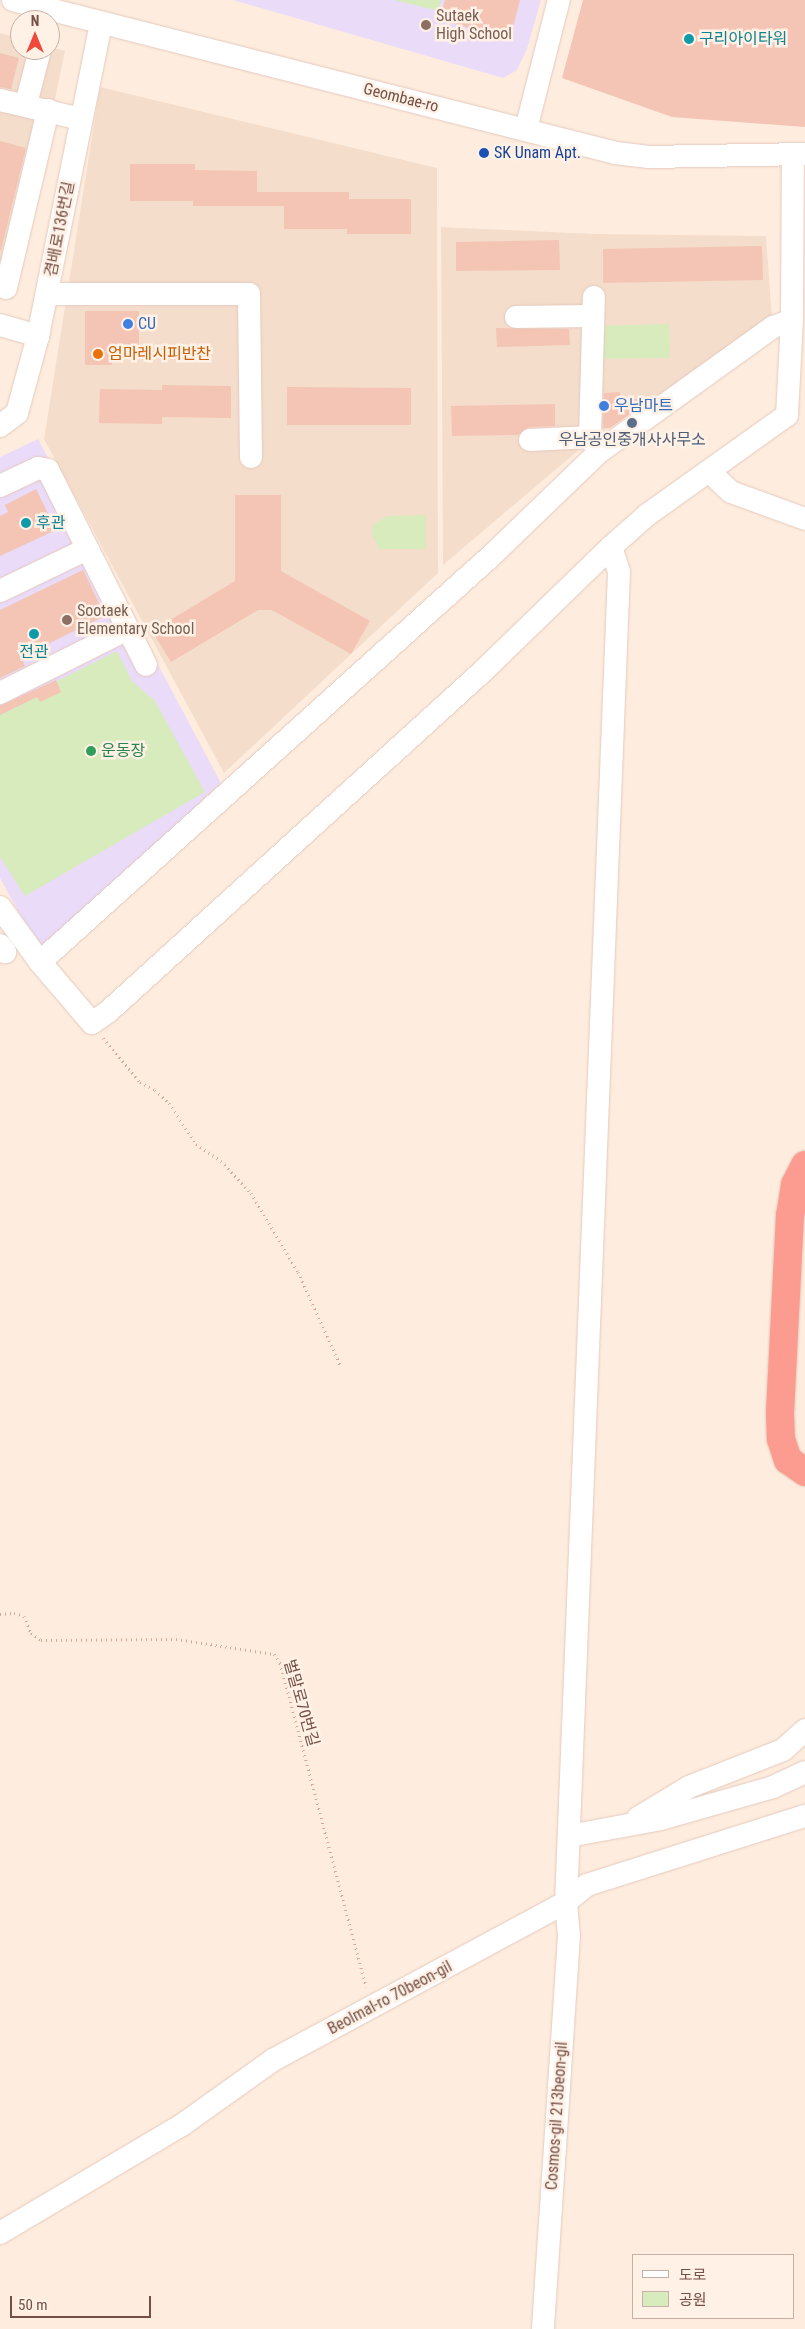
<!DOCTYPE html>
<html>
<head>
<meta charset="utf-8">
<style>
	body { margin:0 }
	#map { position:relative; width:805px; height:2329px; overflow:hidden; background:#feedde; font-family:"Roboto Condensed","Noto Sans KR",sans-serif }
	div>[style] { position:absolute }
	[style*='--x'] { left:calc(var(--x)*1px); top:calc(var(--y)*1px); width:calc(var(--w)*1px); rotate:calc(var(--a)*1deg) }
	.residential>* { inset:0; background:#f5ddcc }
	.education>* { inset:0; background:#eadbf9 }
	.green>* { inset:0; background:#d7ebbd }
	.building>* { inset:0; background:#f4c4b4 }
	.path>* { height:3px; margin-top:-1.5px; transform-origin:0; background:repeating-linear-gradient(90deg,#d9a798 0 1px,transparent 0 5px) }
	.roads { filter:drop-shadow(0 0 1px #e4c9bd) drop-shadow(0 0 1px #e4c9bd) }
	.minor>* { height:22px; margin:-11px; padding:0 11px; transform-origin:11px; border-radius:11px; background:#fff }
	.highway>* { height:28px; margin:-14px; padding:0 14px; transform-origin:14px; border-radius:14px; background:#fc9c91 }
	.dots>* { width:14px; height:14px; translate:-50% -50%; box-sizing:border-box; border:2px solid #fff1e6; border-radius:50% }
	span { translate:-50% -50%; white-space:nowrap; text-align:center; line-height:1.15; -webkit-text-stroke:5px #fff1e6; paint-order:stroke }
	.education-label { font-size:16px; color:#785e54 }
	.left { translate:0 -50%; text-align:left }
	.culture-label { font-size:16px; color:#0d838f }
	.street-label { font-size:16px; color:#754f45 }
	.transit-label { font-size:16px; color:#164399 }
	.shop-label { font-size:16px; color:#366cbe }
	.food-label { font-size:16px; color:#c56008 }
	.service-label { font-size:16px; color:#4e5e75 }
	.leisure-label { font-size:16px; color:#27864d }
	.legend { position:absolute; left:632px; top:2254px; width:162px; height:65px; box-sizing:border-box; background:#fff1e6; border:1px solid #c8b0a6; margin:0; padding:6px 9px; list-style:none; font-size:15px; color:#754f45 }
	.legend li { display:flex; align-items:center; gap:10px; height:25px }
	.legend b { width:25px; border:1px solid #c8b0a6 }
	.north { position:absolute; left:10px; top:10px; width:50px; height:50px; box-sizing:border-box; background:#fff1e6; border:1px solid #c8b0a6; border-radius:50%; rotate:0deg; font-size:14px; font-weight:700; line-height:20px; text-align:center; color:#754f45 }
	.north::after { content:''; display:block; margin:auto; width:18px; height:22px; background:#f0483b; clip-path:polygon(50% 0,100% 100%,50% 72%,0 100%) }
	.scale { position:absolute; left:10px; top:2296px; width:141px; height:22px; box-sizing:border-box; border:2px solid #754f45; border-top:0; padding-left:6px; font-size:15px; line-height:18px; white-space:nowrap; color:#754f45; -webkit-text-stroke:4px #fff1e6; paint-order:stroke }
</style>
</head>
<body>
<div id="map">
	<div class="residential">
		<div style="clip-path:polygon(0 33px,20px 38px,20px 50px,50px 50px,50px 47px,65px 51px,13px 300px,0 296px)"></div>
		<div style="clip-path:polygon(100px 87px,437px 168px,438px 573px,224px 773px,44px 439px)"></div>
		<div style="clip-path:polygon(441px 227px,594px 234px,766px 236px,772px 320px,587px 443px,443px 565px)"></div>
	</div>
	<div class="education">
		<div style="clip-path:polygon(233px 0,541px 0,527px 49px,517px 70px,503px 78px)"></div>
		<div style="clip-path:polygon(38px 439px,221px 783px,42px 954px,0 878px,0 457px)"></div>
	</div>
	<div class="green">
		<div style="clip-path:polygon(394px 0,441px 0,439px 11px)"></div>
		<div style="clip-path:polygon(669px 324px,670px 358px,592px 359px,591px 326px)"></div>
		<div style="clip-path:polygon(426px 515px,426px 549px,379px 549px,372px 535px,373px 525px,387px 516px)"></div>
		<div style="clip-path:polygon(117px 651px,132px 681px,155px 701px,205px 792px,25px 896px,0 857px,0 710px)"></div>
	</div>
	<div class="building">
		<div style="clip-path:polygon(445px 0,520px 0,510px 39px,439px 20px)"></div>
		<div style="clip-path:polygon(583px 0,805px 0,805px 127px,672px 117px,562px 78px)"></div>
		<div style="clip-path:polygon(0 53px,19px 58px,11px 89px,0 87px)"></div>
		<div style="clip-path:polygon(0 141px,26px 148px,1px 250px,0 250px)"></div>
		<div style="clip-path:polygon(130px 164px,195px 164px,195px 170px,257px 171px,257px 192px,349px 192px,349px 199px,411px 199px,411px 234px,347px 234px,347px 229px,284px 229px,284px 206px,193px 206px,193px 201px,130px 201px)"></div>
		<div style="clip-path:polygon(559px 240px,560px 270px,456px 271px,456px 242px)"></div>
		<div style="clip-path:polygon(762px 246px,763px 280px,603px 283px,603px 249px)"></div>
		<div style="clip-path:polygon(85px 311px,139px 311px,139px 353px,112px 353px,112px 365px,85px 365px)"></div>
		<div style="clip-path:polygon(496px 328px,569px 329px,570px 345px,497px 347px)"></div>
		<div style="clip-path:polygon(162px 385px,231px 386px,231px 418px,162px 417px,162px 424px,99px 423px,100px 389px,162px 390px)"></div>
		<div style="clip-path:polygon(287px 387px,411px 388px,411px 425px,287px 425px)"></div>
		<div style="clip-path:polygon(620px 392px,620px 400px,641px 399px,641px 406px,610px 428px,603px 428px,604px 393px)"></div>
		<div style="clip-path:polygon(555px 404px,555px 426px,529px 427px,518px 435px,452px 436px,451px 406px)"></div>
		<div style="clip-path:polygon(36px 489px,56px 530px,0 556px,0 516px,8px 512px,5px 505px)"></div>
		<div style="clip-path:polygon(235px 495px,281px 495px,281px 571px,370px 621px,351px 654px,272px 610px,258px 610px,171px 662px,152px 631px,235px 581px)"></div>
		<div style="clip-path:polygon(83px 570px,105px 616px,21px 657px,25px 666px,0 678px,0 610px)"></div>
		<div style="clip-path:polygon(56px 680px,61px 692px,40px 702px,37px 697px,0 715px,0 706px)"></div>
	</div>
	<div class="path">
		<div style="--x:103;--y:1038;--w:57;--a:49.9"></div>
		<div style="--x:140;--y:1082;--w:17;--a:28"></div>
		<div style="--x:155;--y:1090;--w:19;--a:43"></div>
		<div style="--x:169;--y:1103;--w:49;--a:56.6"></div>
		<div style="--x:196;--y:1144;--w:30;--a:34"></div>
		<div style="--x:221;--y:1161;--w:44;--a:46.8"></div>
		<div style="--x:251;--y:1193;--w:92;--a:59.3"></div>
		<div style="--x:298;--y:1272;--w:104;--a:65.6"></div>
		<div style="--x:0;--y:1614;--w:14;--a:-4"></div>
		<div style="--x:14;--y:1613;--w:10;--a:17"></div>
		<div style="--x:24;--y:1616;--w:18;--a:68"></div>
		<div style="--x:31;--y:1633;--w:12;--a:35"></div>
		<div style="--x:41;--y:1640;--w:135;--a:-0.4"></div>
		<div style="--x:176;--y:1639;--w:99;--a:8.7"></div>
		<div style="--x:274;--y:1654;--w:11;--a:56"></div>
		<div style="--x:280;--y:1663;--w:335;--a:75.1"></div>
	</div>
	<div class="roads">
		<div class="minor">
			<div style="--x:13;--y:0;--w:622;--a:14.24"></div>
			<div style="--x:616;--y:153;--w:33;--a:7"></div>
			<div style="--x:649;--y:157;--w:156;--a:-1.1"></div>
			<div style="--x:0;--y:100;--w:83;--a:13.2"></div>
			<div style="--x:26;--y:104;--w:56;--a:-75.5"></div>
			<div style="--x:526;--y:129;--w:133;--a:-75.7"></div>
			<div style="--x:6;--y:288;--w:183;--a:-76.7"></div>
			<div style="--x:47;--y:294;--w:202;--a:0"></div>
			<div style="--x:249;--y:294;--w:163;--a:89.3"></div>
			<div style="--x:516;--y:317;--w:76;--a:-0.8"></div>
			<div style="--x:0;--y:325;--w:40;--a:16"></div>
			<div style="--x:0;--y:426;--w:21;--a:-37"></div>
			<div style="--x:17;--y:413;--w:80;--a:-74.7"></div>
			<div style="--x:38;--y:336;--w:319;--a:-78.6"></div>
			<div style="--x:590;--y:437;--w:140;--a:-88.4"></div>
			<div style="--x:530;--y:440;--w:60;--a:-2.9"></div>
			<div style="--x:590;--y:437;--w:14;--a:60"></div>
			<div style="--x:709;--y:471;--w:30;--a:44"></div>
			<div style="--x:731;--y:492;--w:79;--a:20"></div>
			<div style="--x:0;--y:486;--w:42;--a:-25.3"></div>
			<div style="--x:38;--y:468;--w:10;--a:11"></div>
			<div style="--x:48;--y:470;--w:218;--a:63.3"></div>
			<div style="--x:611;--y:547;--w:48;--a:-41.6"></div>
			<div style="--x:647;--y:515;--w:172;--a:-35.5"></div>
			<div style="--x:787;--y:415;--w:95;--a:-87"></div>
			<div style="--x:0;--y:591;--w:97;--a:-25.8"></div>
			<div style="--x:0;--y:693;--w:143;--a:-26.6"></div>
			<div style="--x:0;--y:907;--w:68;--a:54"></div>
			<div style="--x:40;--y:962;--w:605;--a:-41.99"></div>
			<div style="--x:490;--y:557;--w:151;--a:-43.9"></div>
			<div style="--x:599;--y:452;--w:214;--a:-35.7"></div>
			<div style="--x:773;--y:327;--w:20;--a:-20"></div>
			<div style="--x:792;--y:320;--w:164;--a:-89.7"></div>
			<div style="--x:0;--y:945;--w:9;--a:54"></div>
			<div style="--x:40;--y:962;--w:80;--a:49.6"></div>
			<div style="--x:92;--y:1023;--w:21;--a:-35"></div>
			<div style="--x:109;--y:1011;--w:505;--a:-42.27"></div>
			<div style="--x:483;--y:671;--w:178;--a:-44.1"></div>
			<div style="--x:611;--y:547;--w:26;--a:72"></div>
			<div style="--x:619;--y:572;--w:1331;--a:92.28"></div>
			<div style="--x:566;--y:1902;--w:34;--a:85"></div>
			<div style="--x:569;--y:1936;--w:394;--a:93.8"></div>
			<div style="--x:638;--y:1818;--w:60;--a:-31.3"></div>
			<div style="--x:689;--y:1787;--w:101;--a:-21.5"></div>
			<div style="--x:783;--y:1750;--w:30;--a:-42"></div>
			<div style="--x:569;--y:1836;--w:94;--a:-10.5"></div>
			<div style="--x:661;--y:1819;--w:116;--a:-15.9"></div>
			<div style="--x:773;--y:1787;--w:35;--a:-25"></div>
			<div style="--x:0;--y:2233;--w:212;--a:-30.7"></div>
			<div style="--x:182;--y:2125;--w:112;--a:-35.5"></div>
			<div style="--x:273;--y:2060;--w:333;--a:-28.3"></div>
			<div style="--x:566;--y:1902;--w:27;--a:-39"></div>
			<div style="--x:587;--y:1885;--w:229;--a:-17.6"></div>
		</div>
		<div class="highway">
			<div style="--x:805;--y:1165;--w:22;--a:117"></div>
			<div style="--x:795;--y:1185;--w:30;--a:99"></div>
			<div style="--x:790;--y:1215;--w:198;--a:92.9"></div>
			<div style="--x:780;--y:1413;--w:26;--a:88"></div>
			<div style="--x:781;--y:1439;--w:22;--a:72"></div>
			<div style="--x:788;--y:1460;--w:21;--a:35"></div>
		</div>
	</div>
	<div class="dots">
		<div style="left:426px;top:25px;background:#8d6e63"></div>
		<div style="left:689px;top:39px;background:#0f9aa8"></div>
		<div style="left:484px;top:153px;background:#1a4fb4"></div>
		<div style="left:128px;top:324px;background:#3f7fe0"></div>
		<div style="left:98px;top:354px;background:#e8710a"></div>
		<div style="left:604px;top:406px;background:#3f7fe0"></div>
		<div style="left:632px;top:423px;background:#5c6f8a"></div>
		<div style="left:26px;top:523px;background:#0f9aa8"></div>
		<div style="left:67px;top:620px;background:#8d6e63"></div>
		<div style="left:34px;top:634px;background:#0f9aa8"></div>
		<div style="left:91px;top:751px;background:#2e9e5b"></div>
	</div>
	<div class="education-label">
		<span class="left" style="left:436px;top:25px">Sutaek<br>High School</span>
		<span class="left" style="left:77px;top:620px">Sootaek<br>Elementary School</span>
	</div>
	<div class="culture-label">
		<span class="left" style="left:699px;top:39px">구리아이타워</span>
		<span class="left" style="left:36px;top:523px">후관</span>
		<span style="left:34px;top:652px">전관</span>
	</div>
	<div class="street-label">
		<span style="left:401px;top:98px;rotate:14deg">Geombae-ro</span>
		<span style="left:60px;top:229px;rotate:-79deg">겸배로136번길</span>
		<span style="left:301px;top:1703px;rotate:74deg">벌말로70번길</span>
		<span style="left:390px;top:1998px;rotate:-28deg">Beolmal-ro 70beon-gil</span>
		<span style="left:557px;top:2116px;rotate:-86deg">Cosmos-gil 213beon-gil</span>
	</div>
	<div class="transit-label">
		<span class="left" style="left:494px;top:153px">SK Unam Apt.</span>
	</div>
	<div class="shop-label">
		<span class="left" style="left:138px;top:324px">CU</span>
		<span class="left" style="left:614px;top:406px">우남마트</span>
	</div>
	<div class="food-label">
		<span class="left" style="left:108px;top:354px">엄마레시피반찬</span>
	</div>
	<div class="service-label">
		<span style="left:632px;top:440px">우남공인중개사사무소</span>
	</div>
	<div class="leisure-label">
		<span class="left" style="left:101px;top:751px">운동장</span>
	</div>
	<ul class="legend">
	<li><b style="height:6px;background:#fff"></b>도로</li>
	<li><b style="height:14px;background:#d7ebbd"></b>공원</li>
	</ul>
	<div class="north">N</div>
	<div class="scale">50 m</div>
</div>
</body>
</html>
